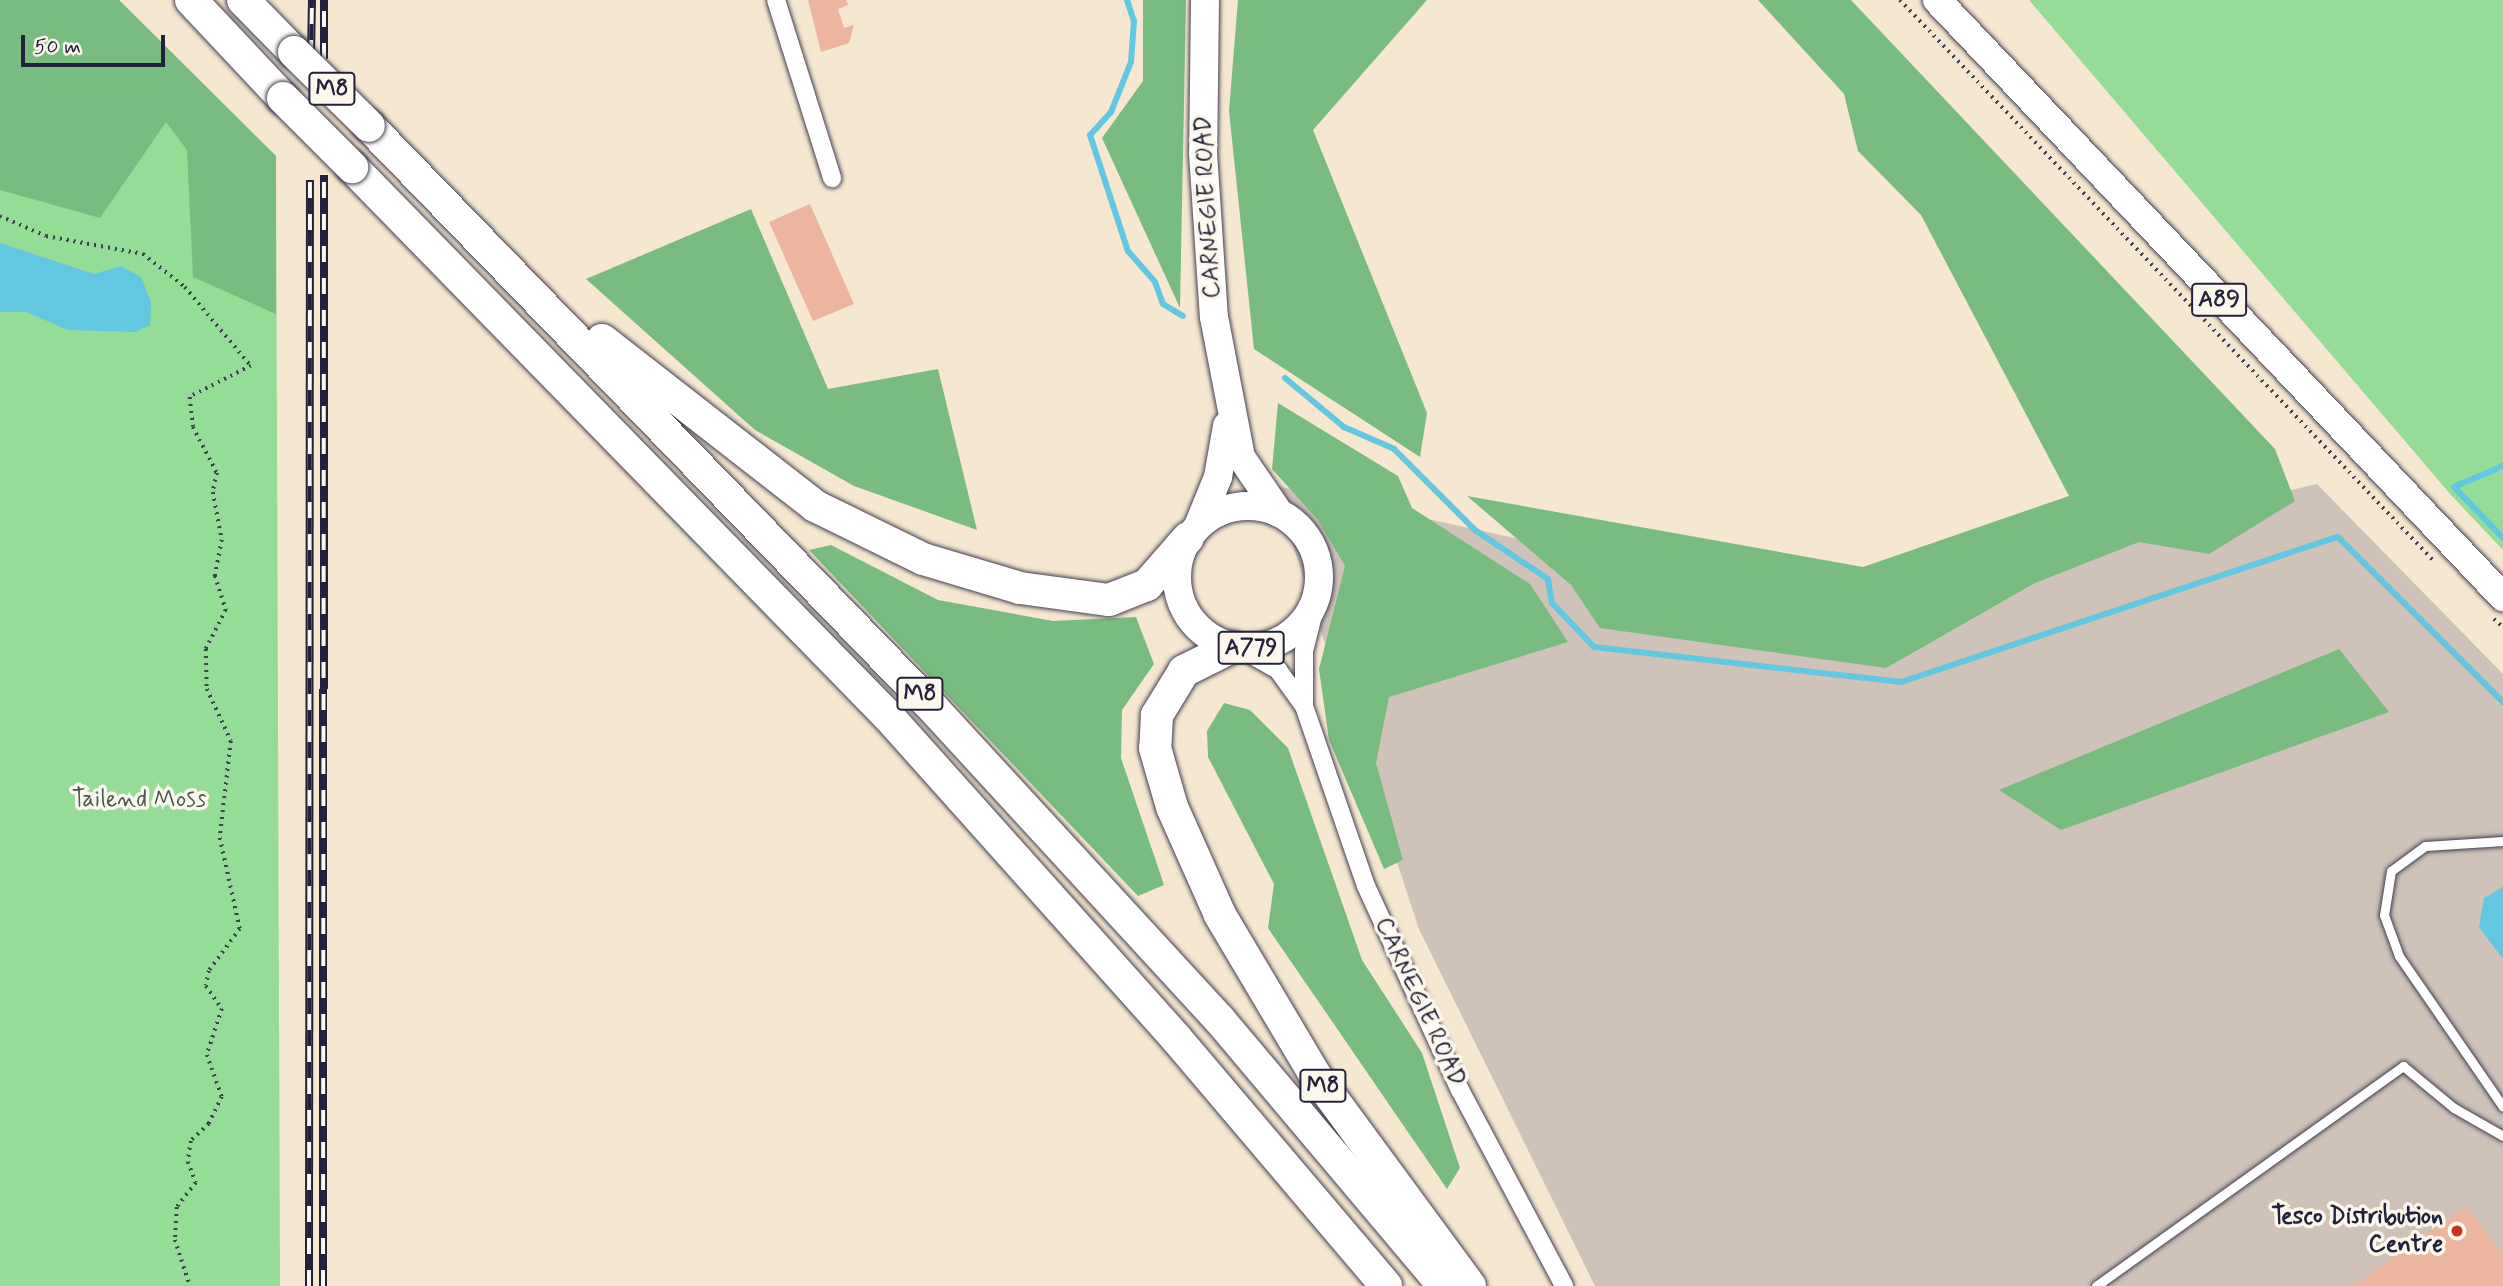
<!DOCTYPE html>
<html>
<head>
<meta charset="utf-8">
<style>
	body { margin:0 }
	#map { position:relative; width:2503px; height:1286px; overflow:hidden; background:#f6e7d0; font-family:Mynerve,sans-serif }
	div>[style] { position:absolute }
	[style*='--x'] { left:calc(var(--x)*1px); top:calc(var(--y)*1px); width:calc(var(--w)*1px); rotate:calc(var(--a)*1deg) }
	.industrial>* { inset:0; background:#cec2b9 }
	.green>* { inset:0; background:#95dc96 }
	.forest>* { inset:0; background:#78bc7f }
	.water>* { inset:0; background:#62c7e0 }
	.stream>* { height:6px; margin:-3px; padding:0 3px; transform-origin:3px; border-radius:3px; background:#62c7e0 }
	.building>* { inset:0; background:#ebb69d }
	.path>* { height:3.5px; margin-top:-1.75px; transform-origin:0; background:repeating-linear-gradient(90deg,#424051 0 2px,transparent 0 7px) }
	.roads { filter:drop-shadow(0 0 2px #424051) drop-shadow(0 0 2px #424051) }
	.lane>* { height:9px; margin:-4.5px; padding:0 4.5px; transform-origin:4.5px; border-radius:4.5px; background:#fff }
	.street>* { height:18px; margin:-9px; padding:0 9px; transform-origin:9px; border-radius:9px; background:#fff }
	.primary>* { height:28px; margin:-14px; padding:0 14px; transform-origin:14px; border-radius:14px; background:#fff }
	.primary>.ring { margin:-14px; padding:0; box-sizing:content-box; background:none; border:28px solid #fff; border-radius:50% }
	.highway>* { height:32px; margin:-16px; padding:0 16px; transform-origin:16px; border-radius:16px; background:#fff }
	.rail>* { height:8px; margin-top:-4px; transform-origin:0; background:repeating-linear-gradient(90deg,#fbf7ec 0 16px,#22223b 0 32px); box-sizing:border-box; border-block:2px solid #22223b }
	.bridges { filter:drop-shadow(0 0 2px #424051) drop-shadow(0 0 2px #424051) }
	.highway-bridge>* { height:32px; margin:-16px; padding:0 16px; transform-origin:16px; border-radius:16px; background:#fff }
	.dots>* { width:19px; height:19px; translate:-50% -50%; box-sizing:border-box; border:4px solid #fbf7ec; border-radius:50% }
	span { translate:-50% -50%; white-space:nowrap; text-align:center; line-height:1.15; -webkit-text-stroke:7px #fbf7ec; paint-order:stroke }
	.shield-label span { padding:2px 5px; background:#fbf7ec; border:2px solid; border-radius:5px; -webkit-text-stroke-width:0 }
	.shield-label { font-size:23px; color:#22223b; font-weight:700 }
	.street-label { font-size:24px; color:#22223b }
	.park-label { font-size:24px; color:#445a56 }
	.poi-label { font-size:24px; color:#22223b; font-weight:700 }
	.right { translate:-100% -50%; text-align:right }
	.scale { position:absolute; left:21px; top:35px; width:144px; height:32px; box-sizing:border-box; border:4px solid #22223b; border-top:0; padding-left:9px; font-size:21px; line-height:24px; white-space:nowrap; color:#22223b; -webkit-text-stroke:5px #fbf7ec; paint-order:stroke }
</style>
</head>
<body>
<div id="map">
	<div class="industrial">
		<div style="clip-path:polygon(2317px 484px,2503px 674px,2503px 1286px,1595px 1286px,1419px 929px,1273px 485px,1806px 602px)"></div>
	</div>
	<div class="green">
		<div style="clip-path:polygon(0 0,119px 0,276px 156px,280px 1286px,0 1286px)"></div>
		<div style="clip-path:polygon(2029px 0,2503px 0,2503px 550px,2451px 495px)"></div>
	</div>
	<div class="forest">
		<div style="clip-path:polygon(0 0,119px 0,276px 156px,276px 314px,193px 277px,187px 150px,166px 122px,100px 218px,0 190px)"></div>
		<div style="clip-path:polygon(1143px 0,1186px 0,1180px 308px,1102px 138px,1143px 81px)"></div>
		<div style="clip-path:polygon(1238px 0,1427px 0,1313px 130px,1427px 413px,1420px 457px,1254px 349px,1229px 111px)"></div>
		<div style="clip-path:polygon(1758px 0,1851px 0,2275px 449px,2295px 501px,2209px 554px,2139px 542px,2035px 583px,1886px 668px,1600px 628px,1571px 585px,1467px 496px,1863px 567px,2069px 496px,1921px 215px,1858px 151px,1844px 94px)"></div>
		<div style="clip-path:polygon(751px 209px,828px 389px,938px 369px,977px 530px,854px 486px,755px 430px,586px 279px)"></div>
		<div style="clip-path:polygon(1278px 403px,1398px 476px,1412px 508px,1530px 584px,1568px 642px,1389px 697px,1376px 763px,1403px 860px,1384px 869px,1329px 740px,1319px 669px,1345px 566px,1318px 520px,1272px 469px)"></div>
		<div style="clip-path:polygon(831px 545px,938px 600px,1053px 621px,1136px 617px,1154px 664px,1122px 710px,1121px 758px,1164px 885px,1138px 896px,809px 550px)"></div>
		<div style="clip-path:polygon(2339px 649px,2389px 712px,2061px 830px,1999px 790px)"></div>
		<div style="clip-path:polygon(1224px 703px,1250px 710px,1288px 748px,1362px 960px,1422px 1053px,1460px 1168px,1447px 1189px,1268px 928px,1274px 884px,1208px 757px,1207px 731px)"></div>
	</div>
	<div class="water">
		<div style="clip-path:polygon(0 243px,94px 274px,121px 266px,141px 277px,151px 302px,150px 325px,135px 332px,68px 330px,26px 312px,0 312px)"></div>
		<div style="clip-path:polygon(2503px 887px,2503px 959px,2479px 927px,2484px 898px)"></div>
	</div>
	<div class="stream">
		<div style="--x:1127;--y:0;--w:22;--a:72"></div>
		<div style="--x:1134;--y:21;--w:41;--a:94.2"></div>
		<div style="--x:1131;--y:62;--w:54;--a:111.8"></div>
		<div style="--x:1111;--y:112;--w:31;--a:132"></div>
		<div style="--x:1090;--y:135;--w:122;--a:71.9"></div>
		<div style="--x:1128;--y:251;--w:41;--a:48.9"></div>
		<div style="--x:1155;--y:282;--w:23;--a:70"></div>
		<div style="--x:1163;--y:304;--w:23;--a:31"></div>
		<div style="--x:1285;--y:378;--w:77;--a:39.7"></div>
		<div style="--x:1344;--y:427;--w:55;--a:23.7"></div>
		<div style="--x:1394;--y:449;--w:115;--a:45"></div>
		<div style="--x:1475;--y:530;--w:88;--a:33.9"></div>
		<div style="--x:1548;--y:579;--w:24;--a:81"></div>
		<div style="--x:1552;--y:603;--w:61;--a:46.3"></div>
		<div style="--x:1594;--y:647;--w:309;--a:6.5"></div>
		<div style="--x:1901;--y:682;--w:460;--a:-18.4"></div>
		<div style="--x:2338;--y:537;--w:233;--a:45"></div>
		<div style="--x:2503;--y:466;--w:53;--a:156.8"></div>
		<div style="--x:2454;--y:487;--w:71;--a:46.1"></div>
	</div>
	<div class="building">
		<div style="clip-path:polygon(808px 0,846px 0,848px 5px,838px 9px,844px 28px,854px 25px,849px 43px,821px 52px)"></div>
		<div style="clip-path:polygon(810px 204px,854px 304px,813px 321px,769px 222px)"></div>
		<div style="clip-path:polygon(2466px 1206px,2503px 1256px,2503px 1286px,2353px 1286px)"></div>
	</div>
	<div class="path">
		<div style="--x:1900;--y:0;--w:773;--a:46.42"></div>
		<div style="--x:0;--y:216;--w:50;--a:23.5"></div>
		<div style="--x:46;--y:236;--w:99;--a:10.5"></div>
		<div style="--x:143;--y:254;--w:53;--a:38.2"></div>
		<div style="--x:185;--y:287;--w:103;--a:50.1"></div>
		<div style="--x:251;--y:366;--w:68;--a:153.1"></div>
		<div style="--x:190;--y:397;--w:30;--a:84"></div>
		<div style="--x:193;--y:427;--w:52;--a:62.4"></div>
		<div style="--x:217;--y:473;--w:19;--a:102"></div>
		<div style="--x:213;--y:492;--w:49;--a:79.4"></div>
		<div style="--x:222;--y:540;--w:37;--a:101"></div>
		<div style="--x:215;--y:576;--w:36;--a:72"></div>
		<div style="--x:226;--y:610;--w:44;--a:117.1"></div>
		<div style="--x:206;--y:649;--w:40;--a:88.6"></div>
		<div style="--x:207;--y:689;--w:57;--a:65.2"></div>
		<div style="--x:231;--y:741;--w:98;--a:96.5"></div>
		<div style="--x:220;--y:838;--w:93;--a:77.6"></div>
		<div style="--x:240;--y:929;--w:52;--a:126.4"></div>
		<div style="--x:209;--y:971;--w:15;--a:101"></div>
		<div style="--x:206;--y:986;--w:28;--a:55"></div>
		<div style="--x:222;--y:1009;--w:48;--a:108.1"></div>
		<div style="--x:207;--y:1055;--w:45;--a:70.3"></div>
		<div style="--x:222;--y:1097;--w:30;--a:116"></div>
		<div style="--x:209;--y:1124;--w:25;--a:137"></div>
		<div style="--x:191;--y:1141;--w:21;--a:98"></div>
		<div style="--x:188;--y:1162;--w:22;--a:69"></div>
		<div style="--x:196;--y:1183;--w:31;--a:128"></div>
		<div style="--x:177;--y:1207;--w:33;--a:93"></div>
		<div style="--x:175;--y:1240;--w:48;--a:71.9"></div>
		<div style="--x:2494;--y:619;--w:12;--a:42"></div>
	</div>
	<div class="roads">
		<div class="lane">
			<div style="--x:2503;--y:841;--w:78;--a:176.3"></div>
			<div style="--x:2425;--y:846;--w:42;--a:143.7"></div>
			<div style="--x:2391;--y:871;--w:45;--a:99"></div>
			<div style="--x:2384;--y:915;--w:44;--a:69.9"></div>
			<div style="--x:2399;--y:956;--w:183;--a:55.4"></div>
			<div style="--x:2096;--y:1286;--w:378;--a:-35.6"></div>
			<div style="--x:2403;--y:1066;--w:66;--a:39.5"></div>
			<div style="--x:2454;--y:1108;--w:56;--a:29.7"></div>
		</div>
		<div class="street">
			<div style="--x:776;--y:0;--w:187;--a:72.5"></div>
			<div style="--x:1318;--y:595;--w:58;--a:104"></div>
			<div style="--x:1304;--y:651;--w:55;--a:90"></div>
			<div style="--x:1304;--y:706;--w:190;--a:71"></div>
			<div style="--x:1366;--y:886;--w:225;--a:65.3"></div>
			<div style="--x:1460;--y:1090;--w:222;--a:62"></div>
			<div style="--x:1241;--y:649;--w:43;--a:29.6"></div>
			<div style="--x:1278;--y:670;--w:44;--a:54.2"></div>
		</div>
		<div class="primary">
			<div style="--x:1205;--y:0;--w:153;--a:90.7"></div>
			<div style="--x:1203;--y:153;--w:164;--a:86.2"></div>
			<div style="--x:1214;--y:317;--w:143;--a:79.1"></div>
			<div style="--x:1241;--y:457;--w:68;--a:55.8"></div>
			<div style="--x:1937;--y:0;--w:823;--a:46.53"></div>
			<div class="ring" style="left:1177px;top:506px;width:114px;height:114px"></div>
			<div style="--x:1198;--y:526;--w:53;--a:-67.8"></div>
			<div style="--x:1218;--y:477;--w:52;--a:-80"></div>
		</div>
		<div class="highway">
			<div style="--x:191;--y:0;--w:134;--a:46.8"></div>
			<div style="--x:243;--y:0;--w:73;--a:45.6"></div>
			<div style="--x:369;--y:126;--w:809;--a:45.9"></div>
			<div style="--x:932;--y:707;--w:424;--a:47.4"></div>
			<div style="--x:1219;--y:1019;--w:349;--a:49.9"></div>
			<div style="--x:352;--y:167;--w:769;--a:45.69"></div>
			<div style="--x:889;--y:717;--w:431;--a:48.2"></div>
			<div style="--x:1176;--y:1038;--w:325;--a:49.7"></div>
			<div style="--x:602;--y:340;--w:270;--a:37.9"></div>
			<div style="--x:815;--y:506;--w:120;--a:26.1"></div>
			<div style="--x:923;--y:559;--w:101;--a:16.6"></div>
			<div style="--x:1020;--y:588;--w:90;--a:7.7"></div>
			<div style="--x:1109;--y:600;--w:41;--a:-21.5"></div>
			<div style="--x:1147;--y:585;--w:62;--a:-48.9"></div>
			<div style="--x:1232;--y:647;--w:54;--a:153.4"></div>
			<div style="--x:1184;--y:671;--w:52;--a:121.5"></div>
			<div style="--x:1157;--y:715;--w:33;--a:93"></div>
			<div style="--x:1155;--y:748;--w:61;--a:73.9"></div>
			<div style="--x:1172;--y:807;--w:118;--a:66"></div>
			<div style="--x:1220;--y:915;--w:186;--a:59.3"></div>
			<div style="--x:1315;--y:1075;--w:262;--a:53.7"></div>
		</div>
	</div>
	<div class="rail">
		<div style="--x:311;--y:56;--w:56;--a:-89"></div>
		<div style="--x:324;--y:59;--w:59;--a:-90"></div>
		<div style="--x:309;--y:1286;--w:1106;--a:-89.95"></div>
		<div style="--x:323;--y:1286;--w:1111;--a:-89.95"></div>
	</div>
	<div class="bridges">
		<div class="highway-bridge">
			<div style="--x:294;--y:52;--w:105;--a:44.6"></div>
			<div style="--x:283;--y:98;--w:98;--a:45"></div>
		</div>
	</div>
	<div class="dots">
		<div style="left:2457px;top:1231px;background:#c8321e"></div>
	</div>
	<div class="shield-label">
		<span style="left:332px;top:89px">M8</span>
		<span style="left:2219px;top:300px">A89</span>
		<span style="left:1251px;top:648px">A779</span>
		<span style="left:920px;top:694px">M8</span>
		<span style="left:1323px;top:1086px">M8</span>
	</div>
	<div class="street-label">
		<span style="left:1208px;top:207px;rotate:-93deg">CARNEGIE ROAD</span>
		<span style="left:1420px;top:1002px;rotate:65deg">CARNEGIE ROAD</span>
	</div>
	<div class="park-label">
		<span style="left:139px;top:800px">Tailend Moss</span>
	</div>
	<div class="poi-label">
		<span class="right" style="left:2443px;top:1231px">Tesco Distribution<br>Centre</span>
	</div>
	<div class="scale">50 m</div>
</div>
</body>
</html>
